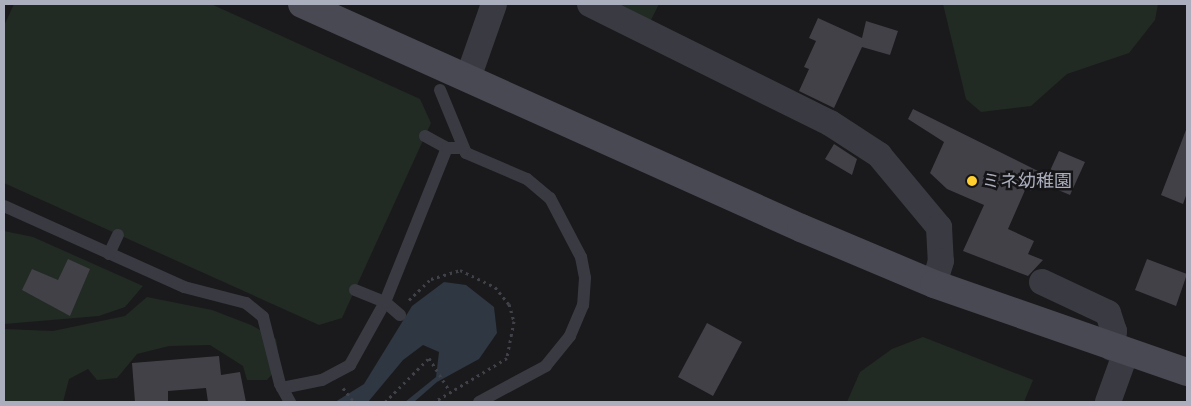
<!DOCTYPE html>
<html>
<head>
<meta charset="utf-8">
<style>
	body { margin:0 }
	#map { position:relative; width:1191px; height:406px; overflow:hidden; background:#1a1a1c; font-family:"DejaVu Sans","Noto Sans JP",sans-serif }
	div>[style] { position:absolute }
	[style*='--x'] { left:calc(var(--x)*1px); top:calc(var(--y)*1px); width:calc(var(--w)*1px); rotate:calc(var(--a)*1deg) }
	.green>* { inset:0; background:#212b23 }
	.water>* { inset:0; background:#2e3742 }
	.building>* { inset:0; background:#414147 }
	.path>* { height:3px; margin-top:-1.5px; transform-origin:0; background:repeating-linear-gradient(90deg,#404249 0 2.5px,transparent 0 6.5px) }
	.lane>* { height:12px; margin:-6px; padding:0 6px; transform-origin:6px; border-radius:6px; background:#3a3b42 }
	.street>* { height:26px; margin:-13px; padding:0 13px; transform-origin:13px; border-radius:13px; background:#3a3b42 }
	.secondary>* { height:28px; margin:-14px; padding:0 14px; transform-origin:14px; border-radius:14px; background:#484952 }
	.dots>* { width:14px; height:14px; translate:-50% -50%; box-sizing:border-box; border:2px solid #151417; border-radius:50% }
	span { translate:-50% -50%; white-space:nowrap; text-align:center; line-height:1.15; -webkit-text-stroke:5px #151417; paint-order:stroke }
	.poi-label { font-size:18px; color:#abafbd }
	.left { translate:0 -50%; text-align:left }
	.frame { position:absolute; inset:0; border:5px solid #abafbd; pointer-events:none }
</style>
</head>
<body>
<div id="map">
	<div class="green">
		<div style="clip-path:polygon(14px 4px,211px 4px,420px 99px,431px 123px,342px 318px,319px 325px,4px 183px,4px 26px)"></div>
		<div style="clip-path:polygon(609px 4px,659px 4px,650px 22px)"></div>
		<div style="clip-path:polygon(943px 4px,1158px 4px,1155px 20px,1129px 53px,1067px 74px,1031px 106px,981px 112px,966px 99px)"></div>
		<div style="clip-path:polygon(4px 231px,33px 237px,143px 286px,125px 307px,99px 316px,4px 324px)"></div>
		<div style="clip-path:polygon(147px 297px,212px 310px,251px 325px,276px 339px,280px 365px,267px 380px,247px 380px,243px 366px,210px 345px,169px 346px,137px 354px,117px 378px,97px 380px,88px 369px,69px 379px,63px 402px,4px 402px,4px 329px,53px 331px,125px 316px)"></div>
		<div style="clip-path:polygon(923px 337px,1033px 380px,1024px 402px,847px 402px,860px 372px,892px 349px)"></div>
	</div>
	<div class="water">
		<div style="clip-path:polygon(444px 282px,466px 285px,494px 307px,497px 333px,479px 359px,437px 382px,414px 402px,405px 402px,436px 377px,439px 352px,423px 345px,403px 360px,368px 402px,335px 402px,364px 384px,412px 306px)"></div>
	</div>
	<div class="building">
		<div style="clip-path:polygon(818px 18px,862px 38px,866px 21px,898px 31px,890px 55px,862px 47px,834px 108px,799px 91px,809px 69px,804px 67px,816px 41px,809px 38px)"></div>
		<div style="clip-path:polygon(913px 109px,1040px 172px,1031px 191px,1026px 188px,1008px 229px,1034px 241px,1028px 254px,1043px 260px,1028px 276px,963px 251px,984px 205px,947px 189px,930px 173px,944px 142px,908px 119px)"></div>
		<div style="clip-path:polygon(1186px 130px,1187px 193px,1183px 204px,1161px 195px)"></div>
		<div style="clip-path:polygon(834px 144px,857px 159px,852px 175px,825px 159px)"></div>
		<div style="clip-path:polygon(1059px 151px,1085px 162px,1070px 195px,1044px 184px)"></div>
		<div style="clip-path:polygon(68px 259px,90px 269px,70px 316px,22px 290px,32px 269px,58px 280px)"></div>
		<div style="clip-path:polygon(1147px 259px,1187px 274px,1176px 306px,1135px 290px)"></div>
		<div style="clip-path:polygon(707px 323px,742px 342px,713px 396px,678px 377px)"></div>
		<div style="clip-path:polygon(219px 356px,221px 375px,240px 372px,246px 402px,208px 402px,206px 388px,168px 391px,168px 402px,135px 402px,132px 363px)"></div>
	</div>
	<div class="path">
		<div style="--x:409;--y:300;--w:30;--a:-44"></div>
		<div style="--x:431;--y:279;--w:30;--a:-17"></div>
		<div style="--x:460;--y:270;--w:39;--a:26"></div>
		<div style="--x:495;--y:287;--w:22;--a:51"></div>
		<div style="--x:509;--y:304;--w:18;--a:74"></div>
		<div style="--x:514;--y:321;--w:38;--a:101"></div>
		<div style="--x:507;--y:358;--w:85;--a:148.9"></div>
		<div style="--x:343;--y:388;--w:18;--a:52"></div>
		<div style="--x:385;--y:402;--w:62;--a:-45"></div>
		<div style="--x:429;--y:358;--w:39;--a:58"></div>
	</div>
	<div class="lane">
		<div style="--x:440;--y:90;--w:68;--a:67.6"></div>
		<div style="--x:466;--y:153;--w:66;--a:23.1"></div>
		<div style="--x:527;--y:179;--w:30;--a:40"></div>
		<div style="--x:550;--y:198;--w:67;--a:62.3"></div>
		<div style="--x:581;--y:257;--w:21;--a:79"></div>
		<div style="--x:585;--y:278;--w:27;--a:94"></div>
		<div style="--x:583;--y:305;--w:34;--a:113"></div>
		<div style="--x:570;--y:336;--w:38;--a:129"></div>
		<div style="--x:546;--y:366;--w:76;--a:151.8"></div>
		<div style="--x:425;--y:136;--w:25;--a:29"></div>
		<div style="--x:4;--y:206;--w:197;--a:24.2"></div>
		<div style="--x:184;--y:287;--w:64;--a:14.5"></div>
		<div style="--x:246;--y:303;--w:22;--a:39"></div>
		<div style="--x:263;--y:317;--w:69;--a:75.8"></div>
		<div style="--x:280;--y:384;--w:21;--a:61"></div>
		<div style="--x:109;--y:254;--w:21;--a:-65"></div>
		<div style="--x:355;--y:290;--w:32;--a:22"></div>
		<div style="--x:385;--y:302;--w:20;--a:41"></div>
		<div style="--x:282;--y:388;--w:41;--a:-11.3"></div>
		<div style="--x:322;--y:380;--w:32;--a:-28"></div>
		<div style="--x:350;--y:365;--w:72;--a:-60.9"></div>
		<div style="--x:385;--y:302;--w:166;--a:-68.1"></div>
		<div style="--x:447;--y:148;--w:16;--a:0"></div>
	</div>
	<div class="street">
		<div style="--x:590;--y:4;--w:268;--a:26.4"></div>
		<div style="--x:830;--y:123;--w:59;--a:33.1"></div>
		<div style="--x:879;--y:155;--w:94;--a:50.2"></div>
		<div style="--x:939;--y:227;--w:34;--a:87"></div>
		<div style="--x:941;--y:261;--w:24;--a:107"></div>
		<div style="--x:468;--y:78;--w:78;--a:-70.6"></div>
		<div style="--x:1042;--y:282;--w:73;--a:25.2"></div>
		<div style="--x:1108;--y:313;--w:19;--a:72"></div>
		<div style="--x:1114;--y:331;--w:17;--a:97"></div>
		<div style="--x:1108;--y:402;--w:53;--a:-70.2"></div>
	</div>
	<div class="secondary">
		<div style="--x:302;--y:4;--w:547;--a:24.18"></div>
		<div style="--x:801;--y:228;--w:144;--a:22.8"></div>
		<div style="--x:934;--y:284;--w:268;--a:19.2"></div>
	</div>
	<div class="dots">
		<div style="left:972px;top:181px;background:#ffcf2f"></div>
	</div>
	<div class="poi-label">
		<span class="left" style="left:982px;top:181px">ミネ幼稚園</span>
	</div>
	<div class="frame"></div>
</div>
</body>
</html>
